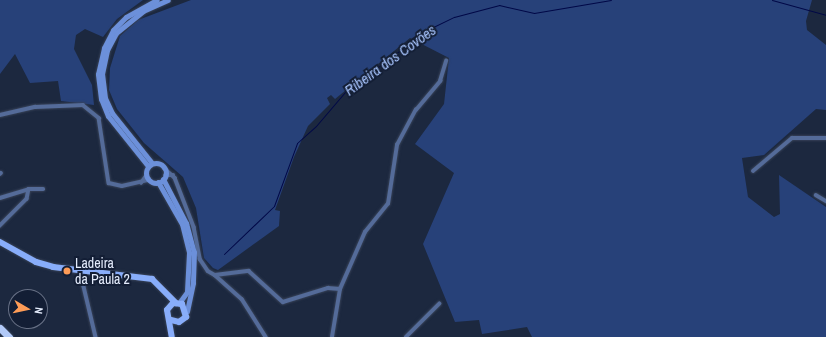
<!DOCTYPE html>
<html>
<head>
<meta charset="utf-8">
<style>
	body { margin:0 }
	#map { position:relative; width:826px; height:337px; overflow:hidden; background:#1c283f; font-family:"Archivo Narrow",sans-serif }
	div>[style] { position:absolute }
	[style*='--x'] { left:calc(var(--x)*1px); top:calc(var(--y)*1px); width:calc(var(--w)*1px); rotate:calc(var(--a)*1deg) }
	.green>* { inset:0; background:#274179 }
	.stream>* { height:1px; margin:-0.5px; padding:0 0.5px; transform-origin:0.5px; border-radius:0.5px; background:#000847 }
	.roads { filter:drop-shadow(0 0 1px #384359) drop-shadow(0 0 1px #384359) }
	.street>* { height:3.5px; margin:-1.75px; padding:0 1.75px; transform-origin:1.75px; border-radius:1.75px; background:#546b99 }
	.secondary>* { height:5px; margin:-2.5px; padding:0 2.5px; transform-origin:2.5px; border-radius:2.5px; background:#6c90da }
	.secondary>.ring { margin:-2.5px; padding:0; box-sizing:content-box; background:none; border:5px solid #6c90da; border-radius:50% }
	.primary>* { height:6px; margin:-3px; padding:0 3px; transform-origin:3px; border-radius:3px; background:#88adfa }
	.highway>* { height:7px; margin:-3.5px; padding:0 3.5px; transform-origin:3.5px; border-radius:3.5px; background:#b2caf8 }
	.dots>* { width:11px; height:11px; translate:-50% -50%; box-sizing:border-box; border:2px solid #131e35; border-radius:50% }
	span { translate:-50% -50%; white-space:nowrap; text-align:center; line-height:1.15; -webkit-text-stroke:4px #131e35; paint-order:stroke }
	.poi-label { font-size:14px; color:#e4ecfc }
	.left { translate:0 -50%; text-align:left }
	.water-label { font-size:15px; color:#a8c5fe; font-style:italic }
	.north { position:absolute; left:8px; top:289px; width:40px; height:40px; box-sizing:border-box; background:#131e35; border:1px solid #677085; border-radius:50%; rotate:99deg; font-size:11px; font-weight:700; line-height:16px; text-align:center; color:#e4ecfc }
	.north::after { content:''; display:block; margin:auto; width:14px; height:18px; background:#fe9c57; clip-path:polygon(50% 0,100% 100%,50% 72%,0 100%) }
</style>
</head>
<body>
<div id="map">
	<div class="green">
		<div style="clip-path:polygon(0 0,143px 0,117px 19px,103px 37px,85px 29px,76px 35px,74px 49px,92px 85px,94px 105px,61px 101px,58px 81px,30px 83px,15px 54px,0 74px)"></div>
		<div style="clip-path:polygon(191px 0,812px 0,806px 21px,807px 30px,826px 45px,826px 110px,816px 109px,764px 155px,742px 158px,748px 197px,774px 217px,780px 214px,779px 175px,826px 207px,826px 337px,532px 337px,527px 327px,482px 334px,479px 320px,455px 322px,423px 244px,454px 173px,415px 144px,444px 104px,449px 58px,410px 38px,335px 99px,331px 95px,327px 98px,330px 104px,308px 126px,294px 157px,275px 210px,280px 211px,279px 226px,218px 270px,213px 268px,204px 258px,196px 208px,183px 177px,144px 143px,117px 109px,109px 90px,110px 68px,120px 36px,138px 20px)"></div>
	</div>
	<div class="stream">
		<div style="--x:772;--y:0;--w:56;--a:15.5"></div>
		<div style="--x:224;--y:254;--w:69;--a:-43.8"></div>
		<div style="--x:274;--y:206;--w:67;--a:-69.9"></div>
		<div style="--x:297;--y:143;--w:25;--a:-42"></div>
		<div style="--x:316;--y:126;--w:45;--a:-49.5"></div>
		<div style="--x:345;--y:92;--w:103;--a:-37.1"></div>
		<div style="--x:427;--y:30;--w:30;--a:-26"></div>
		<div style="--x:454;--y:17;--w:47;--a:-14.9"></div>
		<div style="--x:499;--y:5;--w:36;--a:13"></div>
		<div style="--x:534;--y:13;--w:78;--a:-9.6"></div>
	</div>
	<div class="roads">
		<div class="street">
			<div style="--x:0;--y:115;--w:36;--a:-13"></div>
			<div style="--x:35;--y:107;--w:48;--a:-2.4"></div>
			<div style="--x:83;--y:105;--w:21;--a:39"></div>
			<div style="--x:99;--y:118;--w:66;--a:81.3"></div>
			<div style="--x:109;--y:183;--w:13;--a:13"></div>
			<div style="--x:122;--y:186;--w:28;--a:-13"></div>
			<div style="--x:164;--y:168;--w:15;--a:42"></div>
			<div style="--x:175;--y:178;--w:53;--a:68.8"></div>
			<div style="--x:194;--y:227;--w:33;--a:79"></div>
			<div style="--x:200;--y:259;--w:14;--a:56"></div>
			<div style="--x:208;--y:271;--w:8;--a:30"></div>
			<div style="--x:215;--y:275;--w:34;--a:-7"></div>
			<div style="--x:249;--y:271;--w:46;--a:42.4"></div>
			<div style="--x:283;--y:302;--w:47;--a:-17.3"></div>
			<div style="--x:328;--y:288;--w:12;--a:5"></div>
			<div style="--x:753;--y:171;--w:51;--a:-40.2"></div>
			<div style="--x:792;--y:138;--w:34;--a:0"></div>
			<div style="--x:0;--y:174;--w:1;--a:-45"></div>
			<div style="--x:165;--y:175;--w:8;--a:0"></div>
			<div style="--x:141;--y:183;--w:9;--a:-54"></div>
			<div style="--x:29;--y:189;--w:14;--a:0"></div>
			<div style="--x:816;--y:195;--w:12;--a:31"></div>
			<div style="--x:0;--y:198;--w:30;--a:-17"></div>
			<div style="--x:29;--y:189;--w:10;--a:101"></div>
			<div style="--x:27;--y:199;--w:38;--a:135"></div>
			<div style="--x:80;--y:270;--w:69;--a:76.6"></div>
			<div style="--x:215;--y:275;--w:36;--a:42"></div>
			<div style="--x:242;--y:299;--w:45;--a:57.7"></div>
			<div style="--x:332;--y:337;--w:49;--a:-80.5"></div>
			<div style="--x:340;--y:289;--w:62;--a:-66.3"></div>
			<div style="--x:365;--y:232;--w:36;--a:-51"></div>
			<div style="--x:388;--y:204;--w:60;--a:-81.3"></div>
			<div style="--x:397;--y:145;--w:40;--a:-62"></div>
			<div style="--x:416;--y:110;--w:38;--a:-50"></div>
			<div style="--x:440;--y:81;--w:21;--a:-73"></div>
			<div style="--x:406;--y:337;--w:47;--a:-45"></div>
		</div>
		<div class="secondary">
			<div style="--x:152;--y:163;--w:64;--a:-128.7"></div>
			<div style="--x:112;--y:113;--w:17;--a:-115"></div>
			<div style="--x:105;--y:98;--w:24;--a:-97"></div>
			<div style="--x:102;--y:74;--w:25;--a:-78"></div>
			<div style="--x:107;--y:50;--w:19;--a:-62"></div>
			<div style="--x:116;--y:33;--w:35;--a:-39"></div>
			<div style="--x:143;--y:11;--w:27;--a:-24"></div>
			<div class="ring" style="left:146px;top:163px;width:15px;height:15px"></div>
			<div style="--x:148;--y:166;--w:64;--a:-128.7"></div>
			<div style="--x:108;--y:116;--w:18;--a:-112"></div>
			<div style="--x:101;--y:99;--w:25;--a:-97"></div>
			<div style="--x:98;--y:74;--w:27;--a:-77"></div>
			<div style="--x:104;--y:48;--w:20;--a:-63"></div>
			<div style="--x:113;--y:30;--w:18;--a:-45"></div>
			<div style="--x:126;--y:17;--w:35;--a:-29"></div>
			<div style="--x:163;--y:179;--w:50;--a:62.4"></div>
			<div style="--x:186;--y:223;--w:30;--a:75"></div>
			<div style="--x:194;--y:252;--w:31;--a:92"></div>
			<div style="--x:193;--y:283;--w:29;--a:102"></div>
			<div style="--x:158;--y:182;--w:48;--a:60.3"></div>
			<div style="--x:182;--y:224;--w:30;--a:76"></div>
			<div style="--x:189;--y:253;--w:39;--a:93"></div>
			<div style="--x:187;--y:292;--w:14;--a:126"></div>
		</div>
		<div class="primary">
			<div style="--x:0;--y:242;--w:41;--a:29.1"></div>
			<div style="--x:36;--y:262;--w:18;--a:16"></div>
			<div style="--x:53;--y:267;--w:100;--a:6.9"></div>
			<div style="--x:152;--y:279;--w:34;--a:45"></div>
			<div style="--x:171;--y:320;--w:8;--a:14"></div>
			<div style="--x:179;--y:322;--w:9;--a:-36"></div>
			<div style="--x:186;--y:317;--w:14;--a:-107"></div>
			<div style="--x:182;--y:304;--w:9;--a:-174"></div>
			<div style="--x:173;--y:303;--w:9;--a:131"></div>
			<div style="--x:167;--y:310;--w:27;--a:80"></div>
		</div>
		<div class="highway">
			<div style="--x:0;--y:328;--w:13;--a:45"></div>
		</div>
	</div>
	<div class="dots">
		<div style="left:67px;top:271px;background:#fe9c57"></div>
	</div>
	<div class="poi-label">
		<span class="left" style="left:75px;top:271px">Ladeira<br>da Paula 2</span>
	</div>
	<div class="water-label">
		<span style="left:390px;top:60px;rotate:-36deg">Ribeira dos Covões</span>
	</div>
	<div class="north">N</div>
</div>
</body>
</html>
